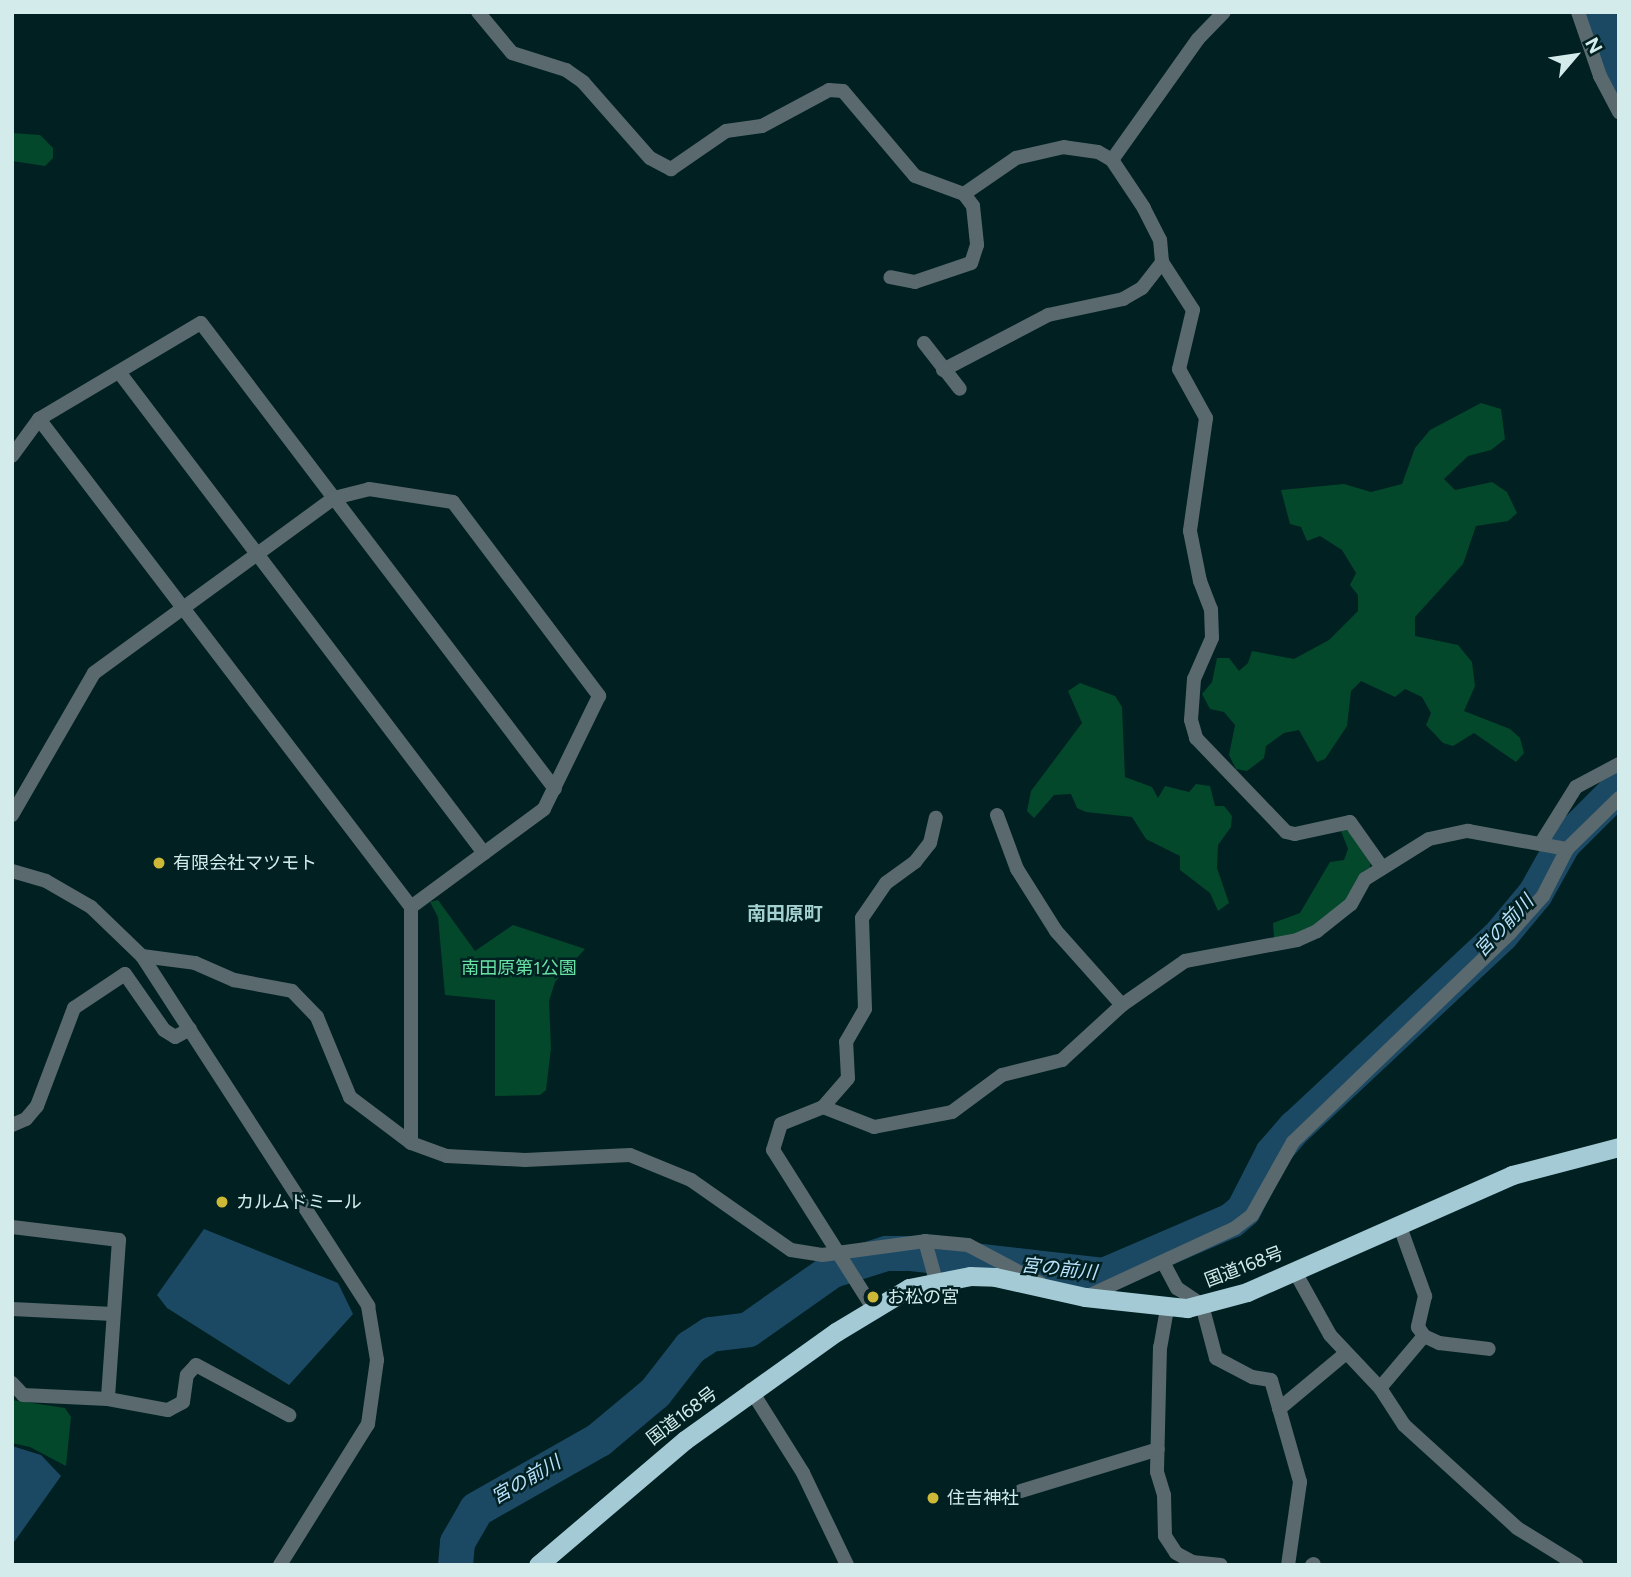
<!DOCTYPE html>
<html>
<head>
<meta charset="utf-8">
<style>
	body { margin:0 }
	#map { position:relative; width:1631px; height:1577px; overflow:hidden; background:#002021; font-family:Figtree,"Noto Sans JP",sans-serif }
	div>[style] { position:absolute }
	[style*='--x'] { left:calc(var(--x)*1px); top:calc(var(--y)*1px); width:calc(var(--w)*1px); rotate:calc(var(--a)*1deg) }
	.green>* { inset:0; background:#03482b }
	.water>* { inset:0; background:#1b4964 }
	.river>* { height:35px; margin:-17.5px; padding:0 17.5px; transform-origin:17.5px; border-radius:17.5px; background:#1b4964 }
	.minor>* { height:14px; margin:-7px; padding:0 7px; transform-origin:7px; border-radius:7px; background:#59696e }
	.tertiary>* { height:14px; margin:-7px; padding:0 7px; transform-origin:7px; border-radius:7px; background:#59696e }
	.trunk>* { height:19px; margin:-9.5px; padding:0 9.5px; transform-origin:9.5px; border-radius:9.5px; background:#a4cad6 }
	.dots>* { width:19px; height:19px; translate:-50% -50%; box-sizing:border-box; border:4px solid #002021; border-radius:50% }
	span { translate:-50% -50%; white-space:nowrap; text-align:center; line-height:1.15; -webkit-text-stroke:5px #002021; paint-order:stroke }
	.poi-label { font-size:18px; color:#d4ebeb }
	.left { translate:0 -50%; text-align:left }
	.park-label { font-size:18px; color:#68e2a4 }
	.street-label { font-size:18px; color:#d4ebeb }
	.neighbourhood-label { font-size:19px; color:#a3d0d1; font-weight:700 }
	.water-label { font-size:19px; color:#b9e2fd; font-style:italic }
	.frame { position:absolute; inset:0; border:14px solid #d4ebeb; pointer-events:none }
	.north { position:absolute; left:1540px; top:21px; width:70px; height:70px; -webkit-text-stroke:5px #002021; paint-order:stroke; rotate:61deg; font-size:19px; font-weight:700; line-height:28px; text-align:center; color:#d4ebeb }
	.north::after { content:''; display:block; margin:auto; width:24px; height:32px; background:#d4ebeb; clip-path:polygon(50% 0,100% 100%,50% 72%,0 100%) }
</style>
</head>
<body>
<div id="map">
	<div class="green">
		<div style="clip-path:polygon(12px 133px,40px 135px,53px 148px,53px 158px,45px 166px,12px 161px)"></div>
		<div style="clip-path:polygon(1481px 403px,1501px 409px,1505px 439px,1491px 450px,1468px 456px,1444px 479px,1455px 490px,1492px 482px,1507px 492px,1517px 513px,1508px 521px,1476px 526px,1463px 564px,1415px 617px,1415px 636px,1458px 645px,1472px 662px,1475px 686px,1464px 711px,1510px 729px,1520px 738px,1524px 753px,1516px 762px,1474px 733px,1453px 746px,1443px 743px,1426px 725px,1431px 713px,1422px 697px,1405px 689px,1395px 697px,1361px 681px,1351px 691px,1347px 726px,1325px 759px,1317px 762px,1299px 730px,1284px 733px,1266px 746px,1264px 758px,1247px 771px,1236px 769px,1229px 755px,1235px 725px,1224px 712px,1210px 709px,1202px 694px,1212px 682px,1217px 658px,1229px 658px,1239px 671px,1248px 663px,1252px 651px,1294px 659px,1329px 640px,1358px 611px,1358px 595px,1350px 585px,1356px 573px,1342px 550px,1320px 536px,1307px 541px,1301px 527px,1290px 524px,1281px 490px,1344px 484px,1371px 492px,1402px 484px,1415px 448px,1430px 430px)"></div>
		<div style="clip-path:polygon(1080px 683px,1115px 696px,1122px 707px,1125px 777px,1152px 787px,1158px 798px,1165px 786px,1189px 792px,1196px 784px,1210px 786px,1215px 806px,1224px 806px,1232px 816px,1231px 827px,1218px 845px,1217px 868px,1229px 903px,1218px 911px,1210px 893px,1180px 870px,1180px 856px,1146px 839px,1132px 817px,1086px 812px,1077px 808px,1071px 794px,1054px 795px,1034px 818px,1027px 811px,1031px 791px,1082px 723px,1068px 691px)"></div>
		<div style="clip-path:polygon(1345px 828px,1371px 856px,1370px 869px,1351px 898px,1301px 935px,1274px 938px,1273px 923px,1300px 913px,1330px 862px,1344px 860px,1348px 849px,1341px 831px)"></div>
		<div style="clip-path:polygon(438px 900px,475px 951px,513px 925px,585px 949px,555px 982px,549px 1001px,551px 1048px,546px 1090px,540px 1095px,495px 1096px,495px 1000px,445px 995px,438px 917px,430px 902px)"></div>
		<div style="clip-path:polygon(12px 1400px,65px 1408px,71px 1417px,66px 1466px,30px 1447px,12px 1443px)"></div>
	</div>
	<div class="water">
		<div style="clip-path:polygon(204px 1229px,338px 1283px,353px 1314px,289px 1385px,167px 1308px,157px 1295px)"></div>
		<div style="clip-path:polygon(12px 1446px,41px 1455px,61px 1476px,12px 1545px)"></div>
	</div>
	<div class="river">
		<div style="--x:1597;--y:12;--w:67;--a:70.8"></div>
		<div style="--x:455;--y:1565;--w:23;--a:-85"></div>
		<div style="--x:457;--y:1542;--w:38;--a:-60"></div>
		<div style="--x:476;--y:1509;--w:142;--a:-29.6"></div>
		<div style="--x:599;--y:1439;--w:73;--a:-40"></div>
		<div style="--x:655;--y:1392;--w:57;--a:-52.1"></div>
		<div style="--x:690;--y:1347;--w:24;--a:-33"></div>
		<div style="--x:710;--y:1334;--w:38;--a:-7"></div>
		<div style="--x:748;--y:1329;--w:103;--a:-35.1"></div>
		<div style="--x:832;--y:1270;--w:57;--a:-17.5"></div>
		<div style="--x:886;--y:1253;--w:25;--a:0"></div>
		<div style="--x:911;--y:1253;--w:193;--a:6.5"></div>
		<div style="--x:1103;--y:1275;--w:139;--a:-23.3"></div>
		<div style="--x:1231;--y:1220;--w:16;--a:-40"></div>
		<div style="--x:1243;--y:1210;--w:64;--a:-63"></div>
		<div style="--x:1272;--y:1153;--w:35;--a:-49"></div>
		<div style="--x:1295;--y:1127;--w:282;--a:-43.1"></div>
		<div style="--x:1501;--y:934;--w:53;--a:-50.3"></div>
		<div style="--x:1535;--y:893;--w:57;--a:-60.8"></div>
		<div style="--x:1563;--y:843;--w:79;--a:-45"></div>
	</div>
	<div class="minor">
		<div style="--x:478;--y:12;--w:53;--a:50.3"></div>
		<div style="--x:512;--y:53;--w:57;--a:17.5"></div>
		<div style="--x:566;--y:70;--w:21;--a:35"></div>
		<div style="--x:583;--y:82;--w:101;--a:48.6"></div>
		<div style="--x:650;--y:158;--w:24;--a:28"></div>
		<div style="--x:671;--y:169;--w:67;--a:-34.6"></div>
		<div style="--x:726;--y:131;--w:36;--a:-8"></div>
		<div style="--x:762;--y:126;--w:76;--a:-28.2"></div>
		<div style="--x:829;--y:90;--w:14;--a:4"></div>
		<div style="--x:843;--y:91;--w:111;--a:49.7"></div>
		<div style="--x:915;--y:176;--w:52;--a:20.2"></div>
		<div style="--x:964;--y:194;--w:15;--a:53"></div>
		<div style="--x:973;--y:206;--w:39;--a:84"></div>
		<div style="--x:977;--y:245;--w:19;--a:108"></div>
		<div style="--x:971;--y:263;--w:59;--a:161.3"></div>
		<div style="--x:915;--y:282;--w:25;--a:-169"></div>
		<div style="--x:1578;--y:12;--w:68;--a:71"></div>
		<div style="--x:1600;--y:76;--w:41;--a:62.2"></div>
		<div style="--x:1112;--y:160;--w:148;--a:-54.6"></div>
		<div style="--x:1198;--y:39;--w:37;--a:-46"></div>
		<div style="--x:1162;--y:262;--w:57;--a:57.1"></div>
		<div style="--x:1193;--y:310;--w:61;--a:103.3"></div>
		<div style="--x:1179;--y:369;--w:56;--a:61.1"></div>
		<div style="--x:1206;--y:418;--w:114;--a:98.1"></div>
		<div style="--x:1190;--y:531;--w:51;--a:78.7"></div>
		<div style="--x:1200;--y:581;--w:30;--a:69"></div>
		<div style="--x:1211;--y:609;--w:29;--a:88"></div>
		<div style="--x:1212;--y:638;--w:45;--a:113.7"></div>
		<div style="--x:1194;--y:679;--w:41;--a:94.2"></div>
		<div style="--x:1191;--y:720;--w:19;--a:74"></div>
		<div style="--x:1196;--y:738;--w:130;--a:46.2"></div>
		<div style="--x:1286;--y:832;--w:9;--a:13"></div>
		<div style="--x:1295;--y:834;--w:56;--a:-12.3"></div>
		<div style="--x:1350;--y:822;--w:54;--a:54.8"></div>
		<div style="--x:924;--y:343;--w:58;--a:52"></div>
		<div style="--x:943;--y:370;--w:119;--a:-27.6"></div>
		<div style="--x:1048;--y:315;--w:77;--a:-12"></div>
		<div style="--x:1123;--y:299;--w:22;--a:-30"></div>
		<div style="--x:1142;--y:288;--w:33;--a:-52"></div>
		<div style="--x:1162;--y:262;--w:22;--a:-95"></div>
		<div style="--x:1160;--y:240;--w:36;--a:-117"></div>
		<div style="--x:1144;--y:208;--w:58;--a:-123.7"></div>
		<div style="--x:1112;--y:160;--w:16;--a:-150"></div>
		<div style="--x:1098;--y:152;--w:34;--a:-172"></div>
		<div style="--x:1064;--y:147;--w:49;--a:167.1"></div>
		<div style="--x:1016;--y:158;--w:63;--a:145.3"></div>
		<div style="--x:119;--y:372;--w:604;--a:52.81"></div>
		<div style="--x:39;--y:419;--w:614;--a:52.68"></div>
		<div style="--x:411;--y:907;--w:236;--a:90"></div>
		<div style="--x:12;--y:456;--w:46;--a:-53.9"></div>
		<div style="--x:39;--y:419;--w:188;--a:-30.7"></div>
		<div style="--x:201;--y:323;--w:585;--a:52.78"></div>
		<div style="--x:12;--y:815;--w:164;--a:-60"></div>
		<div style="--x:94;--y:673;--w:297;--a:-36.1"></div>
		<div style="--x:334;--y:498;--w:36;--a:-14"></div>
		<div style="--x:369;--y:489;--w:85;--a:8.8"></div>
		<div style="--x:453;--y:502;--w:243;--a:53"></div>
		<div style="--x:599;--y:696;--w:126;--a:116"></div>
		<div style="--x:544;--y:809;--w:165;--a:143.6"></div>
		<div style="--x:997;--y:815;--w:58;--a:69.7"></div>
		<div style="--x:1017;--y:869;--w:73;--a:57.8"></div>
		<div style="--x:1056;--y:931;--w:99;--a:48.3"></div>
		<div style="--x:1541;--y:843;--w:66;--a:-58"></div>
		<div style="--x:1576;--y:787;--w:49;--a:-28.1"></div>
		<div style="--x:142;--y:956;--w:53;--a:7.5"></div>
		<div style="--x:195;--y:963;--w:43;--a:23.6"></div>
		<div style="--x:234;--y:980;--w:59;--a:10.7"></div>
		<div style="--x:292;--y:991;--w:36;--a:46"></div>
		<div style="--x:317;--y:1017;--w:87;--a:67.6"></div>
		<div style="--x:350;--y:1097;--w:76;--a:37"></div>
		<div style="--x:411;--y:1143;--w:38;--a:20"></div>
		<div style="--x:447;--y:1156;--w:78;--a:2.9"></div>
		<div style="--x:525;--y:1160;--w:105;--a:-2.7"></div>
		<div style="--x:630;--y:1155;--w:66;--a:22.3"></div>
		<div style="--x:691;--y:1180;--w:122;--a:35"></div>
		<div style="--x:791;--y:1250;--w:31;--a:9"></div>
		<div style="--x:822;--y:1255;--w:104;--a:-7.7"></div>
		<div style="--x:925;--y:1241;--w:43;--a:5.3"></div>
		<div style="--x:968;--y:1245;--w:81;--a:27.8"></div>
		<div style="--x:823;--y:1107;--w:38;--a:-49"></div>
		<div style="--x:848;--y:1078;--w:36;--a:-93"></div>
		<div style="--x:846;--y:1042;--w:38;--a:-60"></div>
		<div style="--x:865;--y:1009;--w:91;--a:-91.9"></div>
		<div style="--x:862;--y:918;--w:42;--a:-55.6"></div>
		<div style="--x:886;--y:883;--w:36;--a:-36"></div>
		<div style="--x:915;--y:862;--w:24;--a:-52"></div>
		<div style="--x:930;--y:843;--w:26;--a:-77"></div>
		<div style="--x:12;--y:1125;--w:15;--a:-23"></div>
		<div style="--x:26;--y:1119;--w:17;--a:-50"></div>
		<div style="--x:37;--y:1106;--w:105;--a:-69.3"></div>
		<div style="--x:74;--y:1008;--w:61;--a:-33.7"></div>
		<div style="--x:125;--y:974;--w:68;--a:55.1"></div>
		<div style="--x:164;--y:1030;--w:13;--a:32"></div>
		<div style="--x:175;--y:1037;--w:17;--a:-28"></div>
		<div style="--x:1399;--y:1224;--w:77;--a:70.1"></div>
		<div style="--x:1425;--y:1296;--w:32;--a:103"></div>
		<div style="--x:1418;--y:1327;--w:11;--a:56"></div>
		<div style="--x:1424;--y:1336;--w:17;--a:25"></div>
		<div style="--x:1439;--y:1343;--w:50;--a:6.8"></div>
		<div style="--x:12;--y:1227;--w:108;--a:6.9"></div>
		<div style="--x:119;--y:1240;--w:159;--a:94"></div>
		<div style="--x:925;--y:1241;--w:41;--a:74.6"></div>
		<div style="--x:1163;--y:1262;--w:30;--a:62"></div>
		<div style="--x:1177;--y:1288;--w:30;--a:34"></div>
		<div style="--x:1202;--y:1305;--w:55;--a:75.2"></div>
		<div style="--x:1216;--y:1358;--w:41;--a:27.8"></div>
		<div style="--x:1252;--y:1377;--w:19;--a:9"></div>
		<div style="--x:1271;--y:1380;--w:106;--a:74.1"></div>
		<div style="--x:1300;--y:1482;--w:84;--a:98.2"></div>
		<div style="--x:1294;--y:1270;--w:74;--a:61"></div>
		<div style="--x:1330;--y:1335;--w:73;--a:46.7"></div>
		<div style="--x:1380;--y:1388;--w:44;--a:57"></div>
		<div style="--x:1404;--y:1425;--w:153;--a:42.3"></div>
		<div style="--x:1517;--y:1528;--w:70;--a:31.7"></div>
		<div style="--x:1088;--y:1296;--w:162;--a:-24.8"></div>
		<div style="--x:1235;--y:1228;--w:21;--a:-37"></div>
		<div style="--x:1252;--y:1215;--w:84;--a:-60.7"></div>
		<div style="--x:1293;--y:1142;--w:301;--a:-43.9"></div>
		<div style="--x:1510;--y:933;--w:50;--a:-48.3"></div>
		<div style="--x:1543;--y:896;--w:53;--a:-62.9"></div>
		<div style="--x:873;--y:1308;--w:187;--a:-122.3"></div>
		<div style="--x:773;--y:1150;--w:27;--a:-73"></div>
		<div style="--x:781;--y:1124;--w:45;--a:-22"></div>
		<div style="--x:823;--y:1107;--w:55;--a:21.4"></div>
		<div style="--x:874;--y:1127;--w:79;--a:-10.9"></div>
		<div style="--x:952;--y:1112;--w:62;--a:-36.5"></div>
		<div style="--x:1002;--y:1075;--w:62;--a:-14"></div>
		<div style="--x:1062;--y:1060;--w:81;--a:-42.5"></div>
		<div style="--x:1122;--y:1005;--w:77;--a:-34.9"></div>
		<div style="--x:1185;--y:961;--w:114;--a:-10.6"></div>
		<div style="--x:1297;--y:940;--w:22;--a:-24"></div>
		<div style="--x:1317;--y:931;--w:43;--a:-38.5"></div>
		<div style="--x:1351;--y:904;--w:29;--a:-61"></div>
		<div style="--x:1365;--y:879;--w:75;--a:-32"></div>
		<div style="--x:1429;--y:839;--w:40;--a:-12"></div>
		<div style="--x:1468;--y:831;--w:101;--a:10.3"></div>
		<div style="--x:1567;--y:849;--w:73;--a:-44.4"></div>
		<div style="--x:12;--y:1309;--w:101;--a:2.8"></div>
		<div style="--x:1167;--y:1309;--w:39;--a:100"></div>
		<div style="--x:1160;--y:1347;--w:125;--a:91.4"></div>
		<div style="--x:1157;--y:1472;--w:24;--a:73"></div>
		<div style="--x:1164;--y:1495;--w:41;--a:88.6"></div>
		<div style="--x:1165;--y:1536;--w:20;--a:57"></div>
		<div style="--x:1176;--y:1553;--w:18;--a:29"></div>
		<div style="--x:1192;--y:1562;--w:29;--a:6"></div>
		<div style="--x:12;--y:1383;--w:16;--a:47"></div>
		<div style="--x:23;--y:1395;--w:85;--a:2.7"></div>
		<div style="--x:108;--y:1399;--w:61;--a:10.4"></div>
		<div style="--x:168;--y:1410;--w:17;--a:-28"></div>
		<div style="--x:183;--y:1402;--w:27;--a:-82"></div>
		<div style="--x:187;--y:1375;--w:13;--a:-48"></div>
		<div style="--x:196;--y:1365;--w:106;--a:28.3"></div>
		<div style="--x:1380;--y:1388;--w:68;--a:-49.8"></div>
		<div style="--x:751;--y:1390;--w:98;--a:57.9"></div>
		<div style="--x:803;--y:1473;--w:102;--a:64.4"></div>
		<div style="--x:1279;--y:1409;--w:86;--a:-39.8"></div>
		<div style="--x:1021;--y:1491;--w:143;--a:-17"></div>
		<div style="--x:1312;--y:1565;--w:2;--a:-27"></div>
	</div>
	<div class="tertiary">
		<div style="--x:12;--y:871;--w:35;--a:16"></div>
		<div style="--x:46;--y:881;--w:52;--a:30"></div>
		<div style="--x:91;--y:907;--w:71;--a:43.9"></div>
		<div style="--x:142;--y:956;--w:417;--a:57.1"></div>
		<div style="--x:368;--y:1306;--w:55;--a:80.5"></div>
		<div style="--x:377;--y:1360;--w:65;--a:98"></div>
		<div style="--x:368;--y:1424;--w:166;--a:122"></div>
	</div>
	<div class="trunk">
		<div style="--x:538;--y:1565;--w:193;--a:-40.4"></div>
		<div style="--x:685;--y:1440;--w:186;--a:-35.6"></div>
		<div style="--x:836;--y:1332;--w:85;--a:-31.1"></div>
		<div style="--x:909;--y:1288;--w:62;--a:-11.1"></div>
		<div style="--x:970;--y:1276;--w:25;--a:2"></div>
		<div style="--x:995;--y:1277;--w:92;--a:12.5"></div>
		<div style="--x:1085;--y:1297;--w:103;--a:6.2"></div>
		<div style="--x:1187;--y:1308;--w:62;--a:-14.9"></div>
		<div style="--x:1247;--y:1292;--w:290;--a:-23.8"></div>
		<div style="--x:1512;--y:1175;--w:111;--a:-14.7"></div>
	</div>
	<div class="dots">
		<div style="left:159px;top:863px;background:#ceb837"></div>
		<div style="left:222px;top:1202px;background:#ceb837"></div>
		<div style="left:873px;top:1297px;background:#ceb837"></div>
		<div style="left:933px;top:1498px;background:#ceb837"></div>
	</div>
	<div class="poi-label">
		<span class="left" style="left:173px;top:863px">有限会社マツモト</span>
		<span class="left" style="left:236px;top:1202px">カルムドミール</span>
		<span class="left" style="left:887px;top:1297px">お松の宮</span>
		<span class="left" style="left:947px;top:1498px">住吉神社</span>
	</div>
	<div class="park-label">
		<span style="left:519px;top:968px">南田原第1公園</span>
	</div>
	<div class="street-label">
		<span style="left:1244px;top:1267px;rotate:-21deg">国道168号</span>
		<span style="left:682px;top:1416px;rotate:-37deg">国道168号</span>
	</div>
	<div class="neighbourhood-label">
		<span style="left:785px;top:914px">南田原町</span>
	</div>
	<div class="water-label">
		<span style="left:1504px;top:926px;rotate:-47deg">宮の前川</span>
		<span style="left:1059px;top:1269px;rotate:6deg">宮の前川</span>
		<span style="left:526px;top:1480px;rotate:-30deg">宮の前川</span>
	</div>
	<div class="frame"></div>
	<div class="north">N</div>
</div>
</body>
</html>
